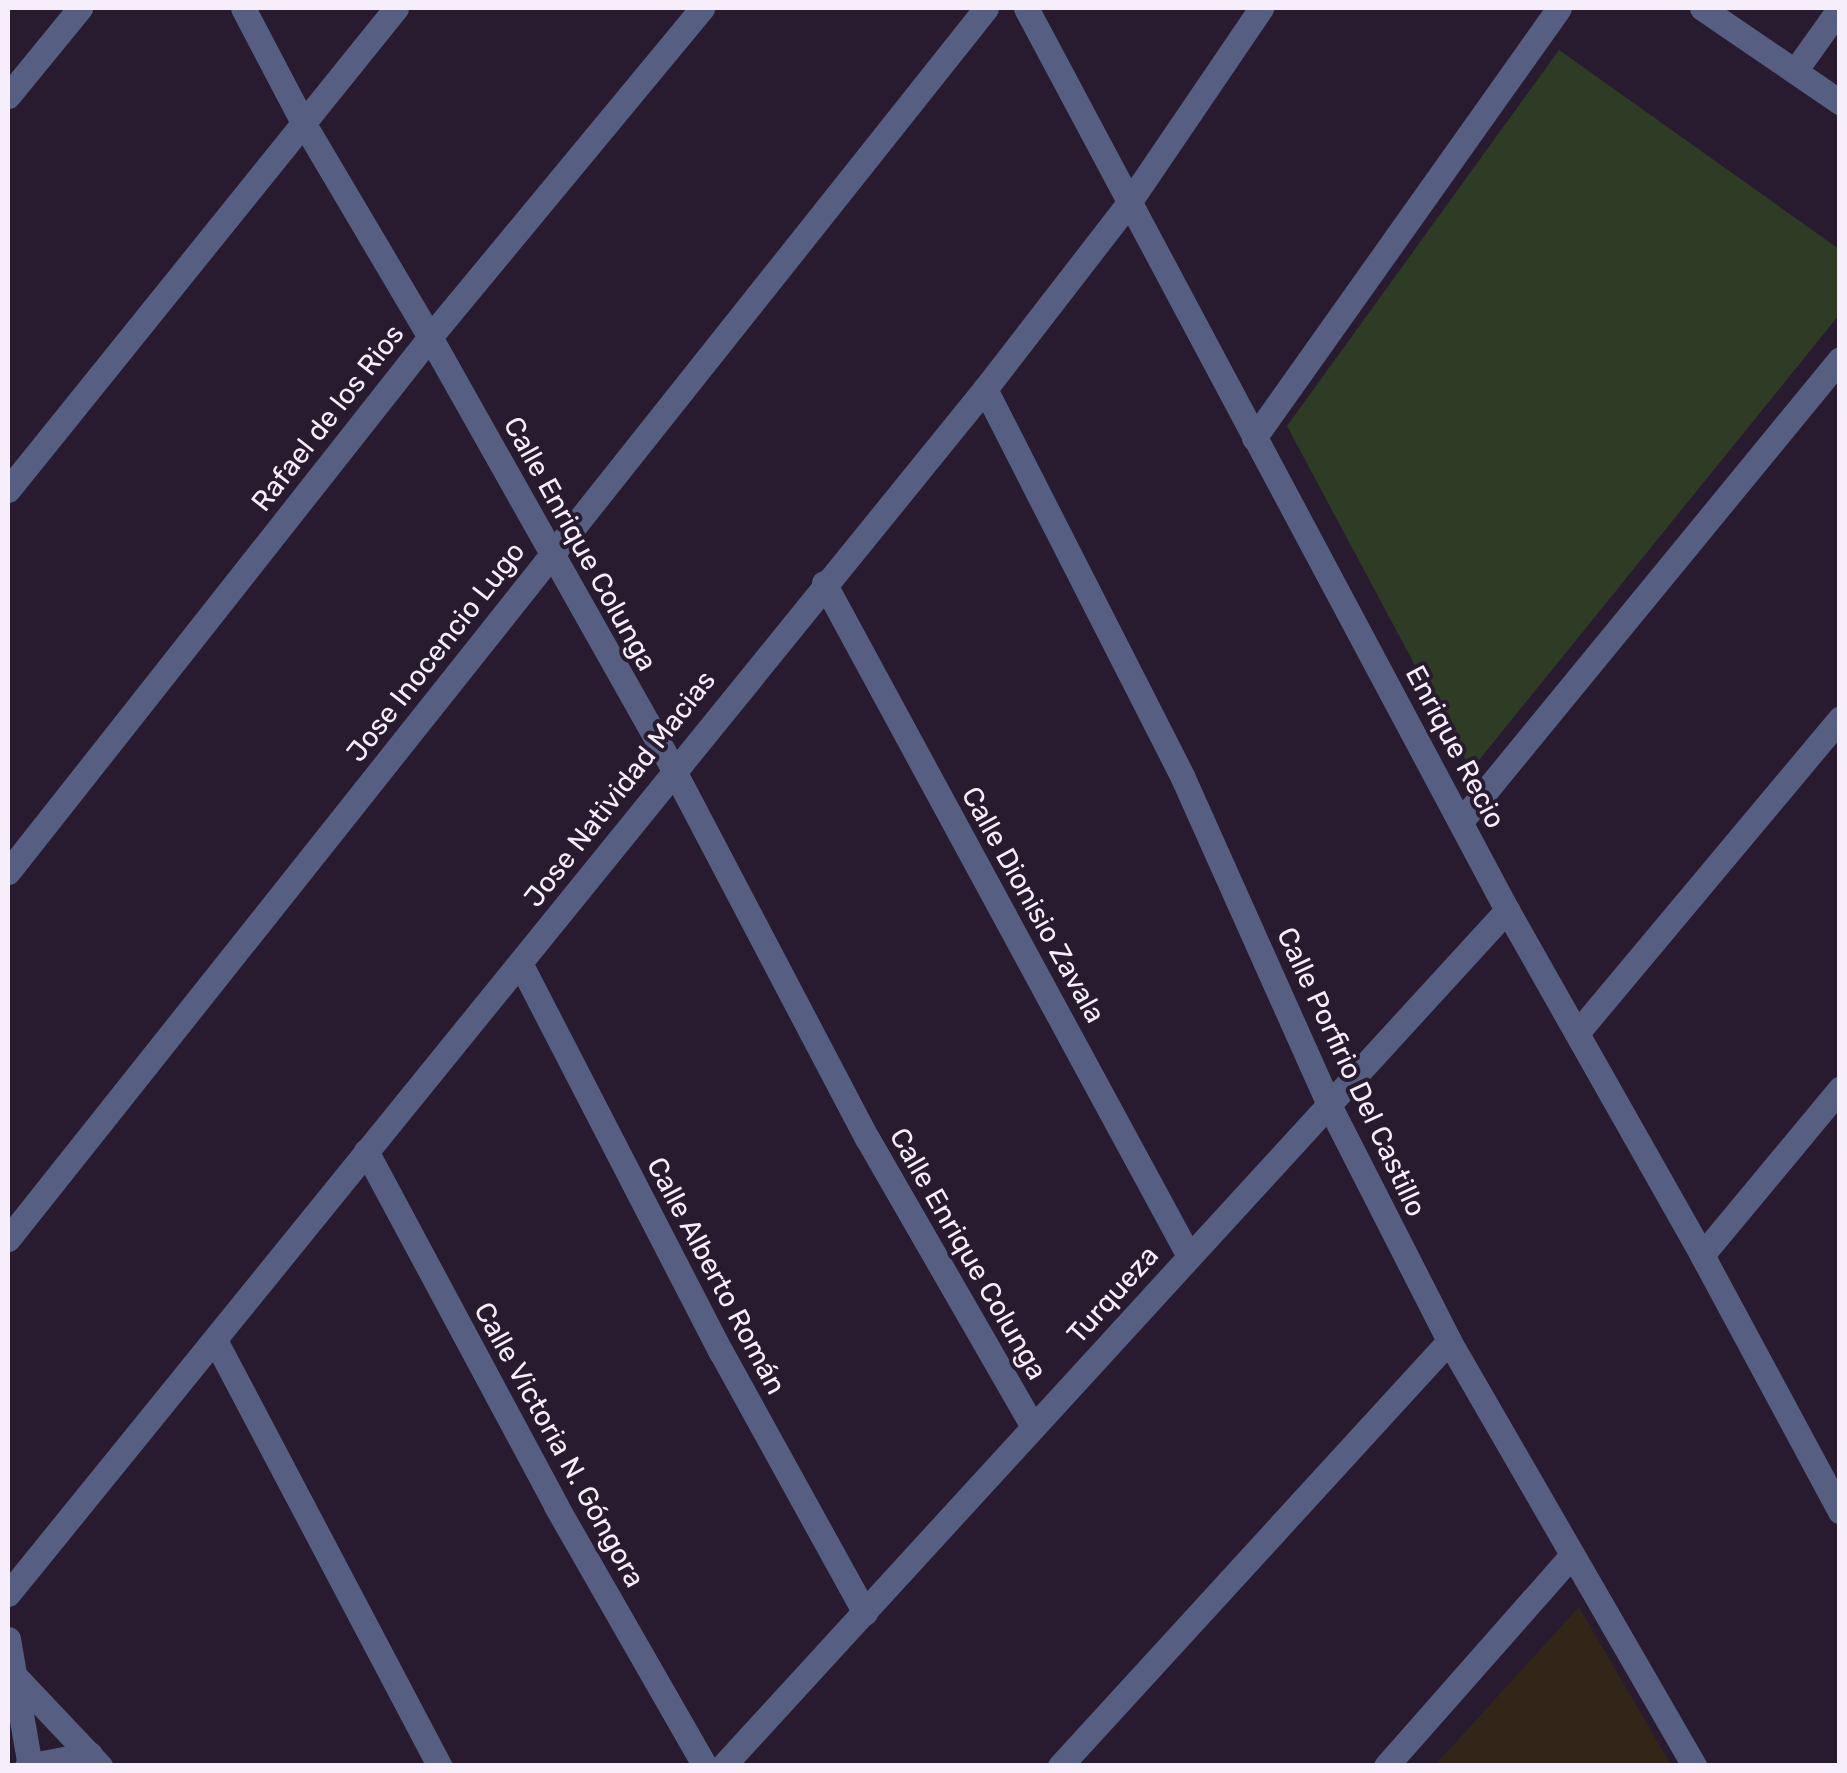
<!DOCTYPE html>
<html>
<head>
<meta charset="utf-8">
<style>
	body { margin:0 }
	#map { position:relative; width:1847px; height:1773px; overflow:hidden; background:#281b2f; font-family:Rubik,sans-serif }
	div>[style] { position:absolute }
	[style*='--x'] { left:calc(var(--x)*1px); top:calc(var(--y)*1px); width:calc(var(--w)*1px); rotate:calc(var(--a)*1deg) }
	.education>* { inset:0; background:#322618 }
	.green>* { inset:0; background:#2e3c26 }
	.minor>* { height:25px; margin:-12.5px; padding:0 12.5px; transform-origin:12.5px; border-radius:12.5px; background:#565f81 }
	span { translate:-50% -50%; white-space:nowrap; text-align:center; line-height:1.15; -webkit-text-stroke:8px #281b2f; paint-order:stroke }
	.street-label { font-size:28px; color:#f7eefb }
	.frame { position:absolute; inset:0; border:10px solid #f7eefb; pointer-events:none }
</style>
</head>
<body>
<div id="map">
	<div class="education">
		<div style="clip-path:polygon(1579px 1607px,1671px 1765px,1435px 1765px)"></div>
	</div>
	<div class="green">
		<div style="clip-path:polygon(1559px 50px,1839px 249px,1839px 315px,1471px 770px,1287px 426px)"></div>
	</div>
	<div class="minor">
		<div style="--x:243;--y:8;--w:131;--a:62.3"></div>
		<div style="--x:304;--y:124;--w:247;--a:59.4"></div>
		<div style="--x:430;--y:337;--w:496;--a:60.6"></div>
		<div style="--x:673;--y:769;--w:417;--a:62.3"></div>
		<div style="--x:867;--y:1138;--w:333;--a:60.1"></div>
		<div style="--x:1026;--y:8;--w:1022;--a:61.93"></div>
		<div style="--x:1507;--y:910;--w:396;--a:60.5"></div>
		<div style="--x:1702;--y:1255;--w:291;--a:61.7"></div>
		<div style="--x:1702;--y:8;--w:167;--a:34.3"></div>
		<div style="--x:1795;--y:71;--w:77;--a:-54.5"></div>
		<div style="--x:8;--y:96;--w:114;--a:-50.7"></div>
		<div style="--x:985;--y:389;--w:436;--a:63"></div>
		<div style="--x:1183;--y:778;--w:358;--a:65.9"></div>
		<div style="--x:1329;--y:1105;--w:265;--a:63"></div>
		<div style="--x:1449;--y:1341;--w:491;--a:60"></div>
		<div style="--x:1254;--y:438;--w:527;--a:-54.65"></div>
		<div style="--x:8;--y:490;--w:619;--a:-51.17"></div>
		<div style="--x:824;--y:583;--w:766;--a:61.53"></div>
		<div style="--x:1462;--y:820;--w:596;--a:-50.65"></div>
		<div style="--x:8;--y:872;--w:681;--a:-51.73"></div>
		<div style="--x:430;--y:337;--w:427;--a:-50.4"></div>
		<div style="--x:520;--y:963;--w:438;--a:62.7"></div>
		<div style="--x:721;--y:1352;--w:298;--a:61.1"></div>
		<div style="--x:1577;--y:1033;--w:410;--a:-50.1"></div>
		<div style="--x:366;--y:1151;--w:403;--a:61.8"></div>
		<div style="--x:556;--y:1506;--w:300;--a:60.2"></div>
		<div style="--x:8;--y:1239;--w:1572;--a:-51.53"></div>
		<div style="--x:1702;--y:1255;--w:216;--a:-50.3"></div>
		<div style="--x:216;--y:1342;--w:480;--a:62.2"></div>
		<div style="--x:8;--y:1594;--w:1551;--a:-50.97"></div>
		<div style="--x:985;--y:389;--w:234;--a:-52.3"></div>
		<div style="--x:1128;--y:204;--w:237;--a:-55.8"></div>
		<div style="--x:8;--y:1639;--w:129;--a:80.2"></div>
		<div style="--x:15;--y:1676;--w:124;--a:46.6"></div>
		<div style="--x:27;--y:1766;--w:64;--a:-10.8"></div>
		<div style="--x:723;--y:1766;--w:1161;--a:-47.51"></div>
		<div style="--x:1060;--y:1766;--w:576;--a:-47.53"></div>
		<div style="--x:1386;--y:1766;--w:281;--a:-48.6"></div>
	</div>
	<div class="street-label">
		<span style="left:328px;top:418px;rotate:-52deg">Rafael de los Rios</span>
		<span style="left:580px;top:544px;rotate:61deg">Calle Enrique Colunga</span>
		<span style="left:436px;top:652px;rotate:-52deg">Jose Inocencio Lugo</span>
		<span style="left:1455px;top:747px;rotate:62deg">Enrique Recio</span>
		<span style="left:620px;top:789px;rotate:-52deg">Jose Natividad Macias</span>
		<span style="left:1033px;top:905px;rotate:61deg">Calle Dionisio Zavala</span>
		<span style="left:1351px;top:1072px;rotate:65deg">Calle Porfirio Del Castillo</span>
		<span style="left:968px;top:1254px;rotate:60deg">Calle Enrique Colunga</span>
		<span style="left:716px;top:1276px;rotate:62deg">Calle Alberto Román</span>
		<span style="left:1113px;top:1295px;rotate:-48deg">Turqueza</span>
		<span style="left:559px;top:1445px;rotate:61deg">Calle Victoria N. Góngora</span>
	</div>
	<div class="frame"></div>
</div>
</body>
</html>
